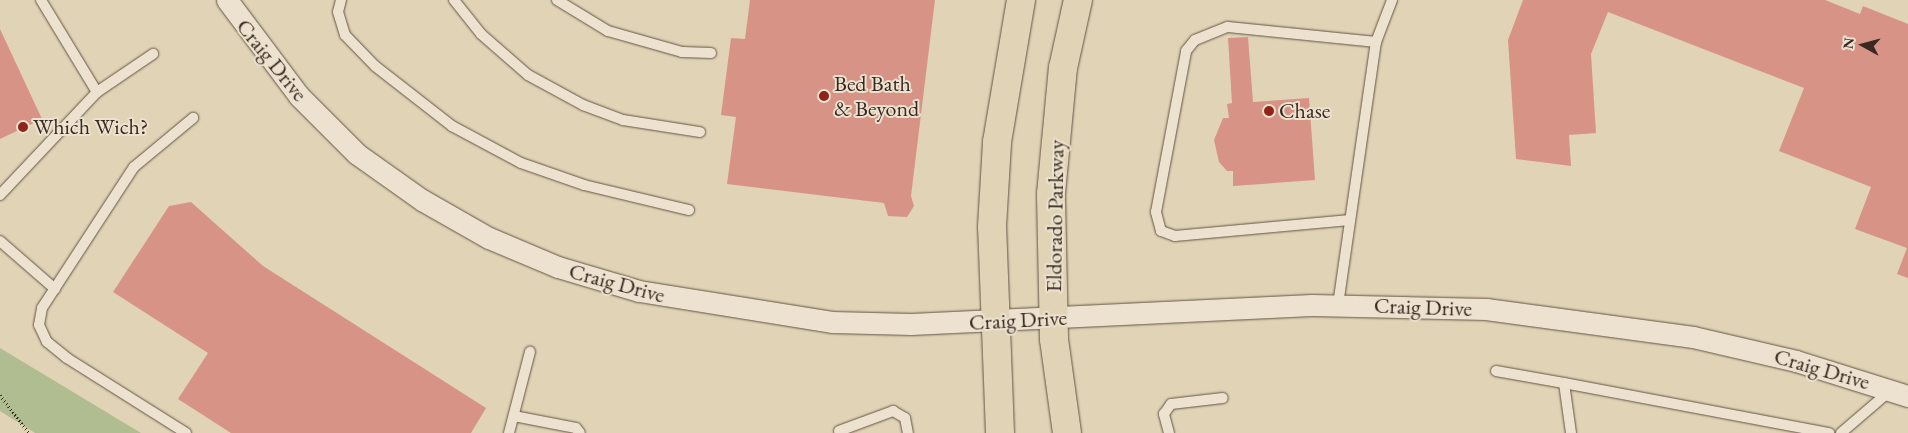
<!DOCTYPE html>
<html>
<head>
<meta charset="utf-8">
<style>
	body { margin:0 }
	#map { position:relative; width:1908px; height:433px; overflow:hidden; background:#e1d3b5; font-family:"EB Garamond",serif }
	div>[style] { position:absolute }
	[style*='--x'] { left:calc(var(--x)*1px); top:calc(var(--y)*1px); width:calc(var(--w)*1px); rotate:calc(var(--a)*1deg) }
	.green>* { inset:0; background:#b0bd90 }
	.building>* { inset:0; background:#d79486 }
	.path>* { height:3px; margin-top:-1.5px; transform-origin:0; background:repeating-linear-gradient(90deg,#392920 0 1px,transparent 0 3.5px) }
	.roads { filter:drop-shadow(0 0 1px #635445) drop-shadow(0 0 1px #635445) }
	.service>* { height:10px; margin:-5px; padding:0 5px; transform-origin:5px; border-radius:5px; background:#ece2cf }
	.minor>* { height:21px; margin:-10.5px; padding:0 10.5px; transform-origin:10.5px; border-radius:10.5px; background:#ece2cf }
	.primary>* { height:28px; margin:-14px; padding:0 14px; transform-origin:14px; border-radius:14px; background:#e1d3b5 }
	.dots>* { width:14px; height:14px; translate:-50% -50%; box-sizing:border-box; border:2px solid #ece2cf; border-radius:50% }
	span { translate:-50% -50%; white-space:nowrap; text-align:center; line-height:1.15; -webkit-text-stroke:4px #ece2cf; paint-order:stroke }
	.street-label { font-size:22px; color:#392920 }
	.poi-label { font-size:22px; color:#392920 }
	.left { translate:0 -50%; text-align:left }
	.north { position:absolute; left:1838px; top:20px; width:50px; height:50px; -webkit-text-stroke:4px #ece2cf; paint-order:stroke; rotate:277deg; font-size:14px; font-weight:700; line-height:20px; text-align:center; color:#392920 }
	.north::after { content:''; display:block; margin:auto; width:18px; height:22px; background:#392920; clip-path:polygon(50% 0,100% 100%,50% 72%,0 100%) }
</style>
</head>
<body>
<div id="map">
	<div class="green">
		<div style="clip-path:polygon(0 348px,141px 433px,35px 433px,0 411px)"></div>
	</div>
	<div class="building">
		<div style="clip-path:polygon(750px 0,935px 0,911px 196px,914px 206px,907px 217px,888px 216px,884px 203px,727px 184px,736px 117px,721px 115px,731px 38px,745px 39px)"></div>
		<div style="clip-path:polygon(1523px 0,1825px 0,1860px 14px,1863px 6px,1908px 24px,1908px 278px,1897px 274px,1907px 248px,1855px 229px,1871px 187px,1779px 151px,1804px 88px,1608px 12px,1591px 54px,1596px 133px,1569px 135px,1571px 166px,1516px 159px,1508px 40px)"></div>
		<div style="clip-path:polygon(0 29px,42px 119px,0 139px)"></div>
		<div style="clip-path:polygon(1248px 37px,1253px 102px,1309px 98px,1315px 180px,1233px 186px,1233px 171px,1227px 171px,1219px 162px,1214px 140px,1223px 118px,1229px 118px,1227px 104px,1232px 103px,1228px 38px)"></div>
		<div style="clip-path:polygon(191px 202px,263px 266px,486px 408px,471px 433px,231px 433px,178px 399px,208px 353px,113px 292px,169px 206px)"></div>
	</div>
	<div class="path">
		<div style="--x:0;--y:395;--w:48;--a:52.7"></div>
	</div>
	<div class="roads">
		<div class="service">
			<div style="--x:41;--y:0;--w:108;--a:58.7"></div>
			<div style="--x:341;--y:0;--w:12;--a:104"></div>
			<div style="--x:338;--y:12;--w:24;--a:73"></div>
			<div style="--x:345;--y:35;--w:43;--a:45.9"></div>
			<div style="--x:375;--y:66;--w:98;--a:37.9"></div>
			<div style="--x:452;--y:126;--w:78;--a:28.2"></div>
			<div style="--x:521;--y:163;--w:67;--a:19.2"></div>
			<div style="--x:584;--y:185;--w:108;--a:13.4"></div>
			<div style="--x:454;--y:0;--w:43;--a:51.5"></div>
			<div style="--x:481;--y:34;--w:62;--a:41.1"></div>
			<div style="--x:528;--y:75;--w:63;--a:28.6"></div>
			<div style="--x:583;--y:105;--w:43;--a:20.6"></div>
			<div style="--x:623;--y:120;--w:78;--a:8.9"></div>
			<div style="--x:557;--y:0;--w:60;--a:31.3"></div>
			<div style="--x:608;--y:31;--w:77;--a:15.8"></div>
			<div style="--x:682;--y:52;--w:29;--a:2"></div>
			<div style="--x:0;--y:195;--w:141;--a:-46.7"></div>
			<div style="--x:97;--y:92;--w:68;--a:-34.2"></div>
			<div style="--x:1350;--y:220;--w:176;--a:174.8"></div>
			<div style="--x:1175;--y:236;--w:15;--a:-160"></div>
			<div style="--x:1161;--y:231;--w:20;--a:-105"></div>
			<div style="--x:1156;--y:212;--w:164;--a:-79.4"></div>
			<div style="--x:1186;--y:51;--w:14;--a:-51"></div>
			<div style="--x:1195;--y:40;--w:35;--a:-22"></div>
			<div style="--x:1228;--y:27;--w:149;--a:5.8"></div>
			<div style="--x:0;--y:241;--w:73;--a:41.1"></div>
			<div style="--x:1338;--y:305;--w:266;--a:-81.8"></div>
			<div style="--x:1376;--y:42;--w:45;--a:-69.1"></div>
			<div style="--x:1496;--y:371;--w:69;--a:10"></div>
			<div style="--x:514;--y:416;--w:63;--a:11"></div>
			<div style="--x:576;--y:428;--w:6;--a:51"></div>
			<div style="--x:839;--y:431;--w:58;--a:-20.3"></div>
			<div style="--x:893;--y:411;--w:14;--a:30"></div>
			<div style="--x:905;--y:418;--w:15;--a:79"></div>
			<div style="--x:186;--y:433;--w:141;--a:-147.8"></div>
			<div style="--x:67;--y:358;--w:26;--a:-141"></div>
			<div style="--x:47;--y:342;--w:19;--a:-115"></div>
			<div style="--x:39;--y:325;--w:17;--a:-80"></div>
			<div style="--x:42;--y:308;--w:168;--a:-56.9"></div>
			<div style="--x:134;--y:167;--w:77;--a:-39.7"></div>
			<div style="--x:509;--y:433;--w:84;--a:-75.5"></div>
			<div style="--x:1169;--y:433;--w:20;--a:-105"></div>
			<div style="--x:1164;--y:414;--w:12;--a:-55"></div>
			<div style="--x:1171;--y:404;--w:52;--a:-6.6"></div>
			<div style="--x:1571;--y:433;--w:50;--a:-98"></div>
			<div style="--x:1564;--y:383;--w:270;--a:10.7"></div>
			<div style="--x:1841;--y:433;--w:66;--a:-40.7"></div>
		</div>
		<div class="minor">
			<div style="--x:227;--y:0;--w:120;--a:53.1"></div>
			<div style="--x:299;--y:96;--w:82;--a:45"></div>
			<div style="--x:357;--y:154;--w:80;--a:35.3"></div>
			<div style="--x:422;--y:200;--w:77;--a:29.6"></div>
			<div style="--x:489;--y:238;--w:75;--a:22.8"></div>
			<div style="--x:558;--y:267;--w:84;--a:16.5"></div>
			<div style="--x:639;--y:291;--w:195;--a:9.1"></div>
			<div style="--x:832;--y:322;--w:79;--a:1.5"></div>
			<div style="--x:911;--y:324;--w:401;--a:-2.7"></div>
			<div style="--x:1312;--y:305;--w:174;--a:1.3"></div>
			<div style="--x:1486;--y:309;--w:209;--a:7.7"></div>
			<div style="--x:1693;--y:337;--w:106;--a:13.1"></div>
			<div style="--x:1796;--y:361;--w:117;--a:17.4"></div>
		</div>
		<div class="primary">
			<div style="--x:1000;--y:433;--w:206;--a:-92.2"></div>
			<div style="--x:992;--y:227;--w:85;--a:-86.6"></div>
			<div style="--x:997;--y:142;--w:144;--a:-80.4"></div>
			<div style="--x:1067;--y:433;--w:95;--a:-97.9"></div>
			<div style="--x:1054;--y:339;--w:145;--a:-91.2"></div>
			<div style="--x:1051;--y:194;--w:127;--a:-84.6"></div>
			<div style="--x:1063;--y:68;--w:70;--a:-77.6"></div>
		</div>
	</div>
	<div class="dots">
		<div style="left:824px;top:96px;background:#8f2418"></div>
		<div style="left:1269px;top:111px;background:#8f2418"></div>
		<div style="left:23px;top:127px;background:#8f2418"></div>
	</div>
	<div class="street-label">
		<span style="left:272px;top:60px;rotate:51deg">Craig Drive</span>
		<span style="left:1055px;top:216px;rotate:-89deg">Eldorado Parkway</span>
		<span style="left:617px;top:283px;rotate:15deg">Craig Drive</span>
		<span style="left:1423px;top:307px;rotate:2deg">Craig Drive</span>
		<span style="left:1018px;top:320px;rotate:-3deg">Craig Drive</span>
		<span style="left:1822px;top:369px;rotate:16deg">Craig Drive</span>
	</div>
	<div class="poi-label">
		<span class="left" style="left:834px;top:96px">Bed Bath<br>&amp; Beyond</span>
		<span class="left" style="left:1279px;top:111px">Chase</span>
		<span class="left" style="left:33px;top:127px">Which Wich?</span>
	</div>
	<div class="north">N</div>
</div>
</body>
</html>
